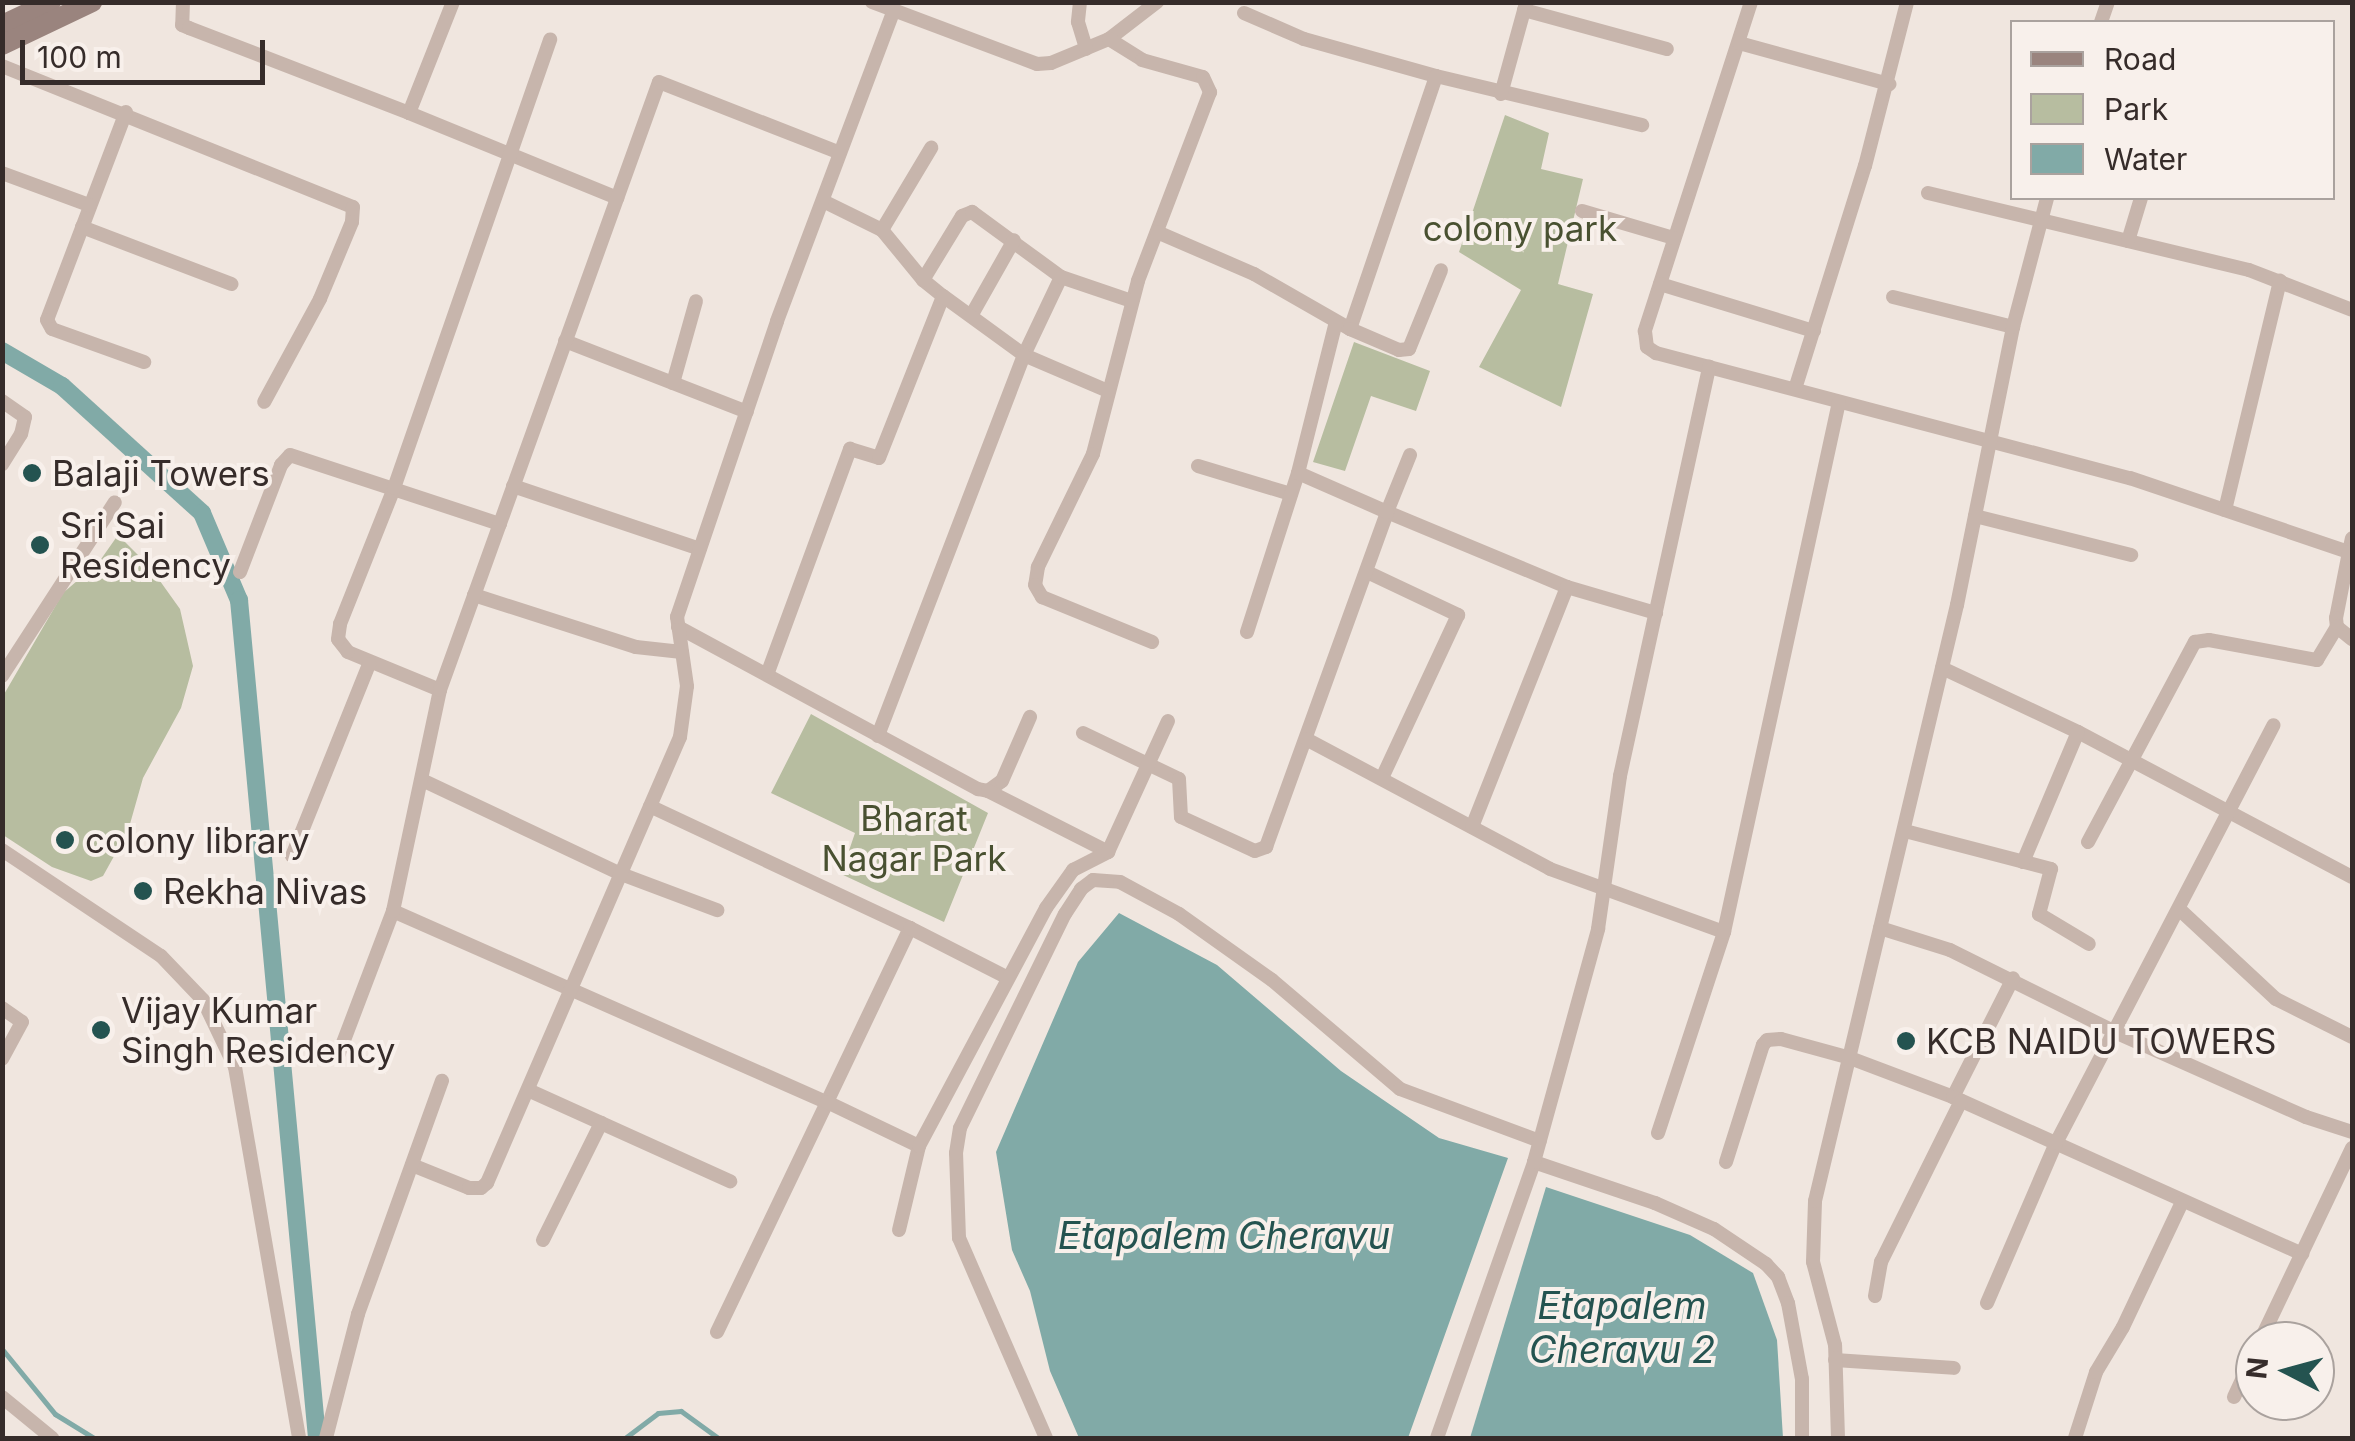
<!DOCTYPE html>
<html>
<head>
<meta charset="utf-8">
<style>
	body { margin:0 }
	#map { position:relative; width:2355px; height:1441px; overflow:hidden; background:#f0e6df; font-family:Inter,sans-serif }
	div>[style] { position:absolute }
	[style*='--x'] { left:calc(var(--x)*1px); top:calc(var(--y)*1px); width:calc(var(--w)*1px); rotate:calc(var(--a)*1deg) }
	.green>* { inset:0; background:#b7bda0 }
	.water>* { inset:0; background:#81aaa7 }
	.stream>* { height:5px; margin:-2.5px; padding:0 2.5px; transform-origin:2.5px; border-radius:2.5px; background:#81aaa7 }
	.canal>* { height:18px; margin:-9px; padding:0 9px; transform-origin:9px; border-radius:9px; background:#81aaa7 }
	.minor>* { height:14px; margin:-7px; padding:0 7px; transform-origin:7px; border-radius:7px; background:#c7b5ac }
	.secondary>* { height:20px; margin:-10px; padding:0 10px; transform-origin:10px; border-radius:10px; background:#9a847e }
	.dots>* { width:28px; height:28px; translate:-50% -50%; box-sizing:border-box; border:5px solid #f8f0eb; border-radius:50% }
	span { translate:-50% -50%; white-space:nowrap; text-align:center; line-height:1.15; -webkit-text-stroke:8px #f8f0eb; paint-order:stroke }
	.park-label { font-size:35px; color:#495131 }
	.poi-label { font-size:35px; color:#362c2a }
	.left { translate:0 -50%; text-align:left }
	.water-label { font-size:38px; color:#245350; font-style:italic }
	.frame { position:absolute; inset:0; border:5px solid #362c2a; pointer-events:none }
	.legend { position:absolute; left:2010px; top:20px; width:325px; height:180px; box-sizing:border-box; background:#f8f0eb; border:2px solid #aaa29e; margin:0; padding:12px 18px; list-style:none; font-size:30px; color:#362c2a }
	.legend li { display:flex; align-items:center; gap:20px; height:50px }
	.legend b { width:50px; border:2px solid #aaa29e }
	.north { position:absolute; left:2235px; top:1321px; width:100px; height:100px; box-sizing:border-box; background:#f8f0eb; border:2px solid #aaa29e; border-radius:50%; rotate:276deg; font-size:28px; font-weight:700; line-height:40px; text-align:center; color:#362c2a }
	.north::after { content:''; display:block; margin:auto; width:35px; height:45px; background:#245350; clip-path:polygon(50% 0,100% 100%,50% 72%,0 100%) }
	.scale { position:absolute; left:20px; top:40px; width:245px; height:45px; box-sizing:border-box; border:5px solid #362c2a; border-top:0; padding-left:12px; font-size:30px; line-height:35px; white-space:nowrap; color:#362c2a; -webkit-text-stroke:8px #f8f0eb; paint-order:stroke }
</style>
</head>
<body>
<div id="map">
	<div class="green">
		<div style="clip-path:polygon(1505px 115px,1549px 133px,1541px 169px,1583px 179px,1558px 284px,1593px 294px,1561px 407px,1479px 367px,1521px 290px,1459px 252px)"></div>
		<div style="clip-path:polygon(1354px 342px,1430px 371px,1416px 411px,1371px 396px,1345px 471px,1313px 462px)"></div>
		<div style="clip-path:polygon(118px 535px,150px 567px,180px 609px,193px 666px,181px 708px,143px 778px,128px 831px,103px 876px,91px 881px,52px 867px,3px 835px,3px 696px,63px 593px,99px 562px)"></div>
		<div style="clip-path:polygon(811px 714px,988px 813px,944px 922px,841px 874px,855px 833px,771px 793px)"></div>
	</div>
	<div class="water">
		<div style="clip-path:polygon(1119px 913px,1217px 965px,1341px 1071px,1439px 1138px,1508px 1158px,1408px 1438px,1079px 1438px,1050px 1371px,1030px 1291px,1012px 1250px,996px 1152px,1078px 962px)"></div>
		<div style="clip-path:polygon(1546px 1187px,1690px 1235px,1753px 1273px,1777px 1340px,1783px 1438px,1470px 1438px)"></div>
	</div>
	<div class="stream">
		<div style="--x:2;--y:1349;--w:84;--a:50.8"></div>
		<div style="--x:55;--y:1414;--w:46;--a:31.6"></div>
		<div style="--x:625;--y:1438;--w:41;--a:-37.1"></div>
		<div style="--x:658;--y:1413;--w:23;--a:-5"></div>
		<div style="--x:681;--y:1411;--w:46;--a:36.1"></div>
	</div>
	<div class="canal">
		<div style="--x:2;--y:351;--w:69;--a:30.3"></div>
		<div style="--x:62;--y:386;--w:189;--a:42.2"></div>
		<div style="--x:202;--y:513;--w:95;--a:67"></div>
		<div style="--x:239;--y:600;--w:842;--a:84.68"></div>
	</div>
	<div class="minor">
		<div style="--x:183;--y:2;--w:23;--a:92"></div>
		<div style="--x:182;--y:25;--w:8;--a:23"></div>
		<div style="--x:189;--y:28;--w:236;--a:21.1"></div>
		<div style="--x:409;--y:113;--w:119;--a:-68.4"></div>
		<div style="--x:872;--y:2;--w:176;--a:20.6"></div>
		<div style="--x:1037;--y:64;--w:14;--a:-4"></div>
		<div style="--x:1051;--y:63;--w:63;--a:-22.5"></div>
		<div style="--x:1109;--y:39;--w:61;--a:-37.6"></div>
		<div style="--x:1080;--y:2;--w:20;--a:96"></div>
		<div style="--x:1078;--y:22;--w:28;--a:73"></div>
		<div style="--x:1751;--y:2;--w:346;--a:107.9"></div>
		<div style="--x:1645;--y:331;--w:16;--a:83"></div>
		<div style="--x:1647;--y:347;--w:11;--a:34"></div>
		<div style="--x:1656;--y:353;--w:490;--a:14.8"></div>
		<div style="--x:2130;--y:478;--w:231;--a:18.7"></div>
		<div style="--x:2349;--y:552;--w:14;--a:-78"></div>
		<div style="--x:1524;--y:10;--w:148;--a:15.3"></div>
		<div style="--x:1244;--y:13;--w:65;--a:23.4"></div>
		<div style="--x:1304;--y:39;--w:137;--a:15.7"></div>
		<div style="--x:1436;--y:76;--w:212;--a:13.4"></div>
		<div style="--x:2101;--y:22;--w:21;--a:-71"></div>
		<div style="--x:1109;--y:39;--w:39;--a:32"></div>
		<div style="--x:1142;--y:60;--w:63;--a:15.6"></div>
		<div style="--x:1203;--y:77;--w:17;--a:65"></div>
		<div style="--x:1210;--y:92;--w:202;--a:110.9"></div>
		<div style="--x:1138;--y:281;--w:179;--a:104.6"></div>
		<div style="--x:1093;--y:454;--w:126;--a:116"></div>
		<div style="--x:1038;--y:567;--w:18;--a:99"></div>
		<div style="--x:1035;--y:585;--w:14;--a:60"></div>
		<div style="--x:1042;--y:597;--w:119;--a:22.2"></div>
		<div style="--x:1739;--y:43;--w:156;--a:15.3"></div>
		<div style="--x:2;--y:66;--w:378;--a:21.9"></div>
		<div style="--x:353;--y:207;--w:15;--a:94"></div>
		<div style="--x:352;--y:222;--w:83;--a:112.6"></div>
		<div style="--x:320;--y:299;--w:117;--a:118.5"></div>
		<div style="--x:1501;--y:94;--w:94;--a:-74.6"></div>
		<div style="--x:126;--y:112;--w:222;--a:110.8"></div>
		<div style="--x:47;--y:320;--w:10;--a:61"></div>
		<div style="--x:52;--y:329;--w:98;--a:19.7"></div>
		<div style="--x:409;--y:113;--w:225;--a:22.2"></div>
		<div style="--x:2;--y:173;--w:93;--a:20.2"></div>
		<div style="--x:1928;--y:193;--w:330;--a:13.5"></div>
		<div style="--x:2249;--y:270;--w:110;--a:21.2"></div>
		<div style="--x:823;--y:201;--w:66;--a:26.2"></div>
		<div style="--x:882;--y:230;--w:65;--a:50.6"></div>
		<div style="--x:923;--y:280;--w:26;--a:39"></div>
		<div style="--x:1582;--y:211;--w:96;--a:16.4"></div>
		<div style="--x:82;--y:227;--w:160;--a:20.9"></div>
		<div style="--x:882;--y:230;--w:96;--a:-59.1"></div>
		<div style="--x:1157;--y:232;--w:106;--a:23.4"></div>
		<div style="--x:1254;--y:274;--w:111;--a:29.8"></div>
		<div style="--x:1350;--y:329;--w:267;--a:-71.2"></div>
		<div style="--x:2128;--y:241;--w:45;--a:-73.2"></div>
		<div style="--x:1061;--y:277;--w:86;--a:115.4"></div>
		<div style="--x:1024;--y:355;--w:91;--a:23.2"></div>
		<div style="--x:923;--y:280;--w:75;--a:-58.6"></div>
		<div style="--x:962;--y:216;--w:11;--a:-22"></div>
		<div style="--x:972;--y:212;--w:110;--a:36.1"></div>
		<div style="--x:1061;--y:277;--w:75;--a:18.7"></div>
		<div style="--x:1660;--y:284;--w:161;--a:17"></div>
		<div style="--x:1893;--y:297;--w:124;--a:14"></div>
		<div style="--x:971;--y:316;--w:87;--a:-60.5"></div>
		<div style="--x:1350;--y:329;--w:53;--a:23.2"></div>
		<div style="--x:1399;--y:350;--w:10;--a:-6"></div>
		<div style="--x:1409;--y:349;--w:85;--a:-67.9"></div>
		<div style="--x:565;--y:341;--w:195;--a:21.3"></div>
		<div style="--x:673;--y:383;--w:85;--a:-74.3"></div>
		<div style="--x:1795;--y:389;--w:234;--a:-72.6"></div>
		<div style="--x:1865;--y:166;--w:169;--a:-75.6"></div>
		<div style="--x:2;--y:401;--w:28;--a:35"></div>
		<div style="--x:25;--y:417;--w:17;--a:103"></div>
		<div style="--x:21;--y:434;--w:36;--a:122"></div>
		<div style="--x:1410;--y:455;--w:61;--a:112"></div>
		<div style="--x:1387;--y:512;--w:195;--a:22.6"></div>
		<div style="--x:1198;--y:466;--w:97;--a:16.8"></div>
		<div style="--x:513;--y:486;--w:197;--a:18.6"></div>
		<div style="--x:2225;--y:510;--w:236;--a:-76.5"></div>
		<div style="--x:1975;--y:516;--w:161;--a:14"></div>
		<div style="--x:2349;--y:552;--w:67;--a:101.1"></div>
		<div style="--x:2336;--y:618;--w:9;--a:84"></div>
		<div style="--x:2337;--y:627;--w:19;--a:39"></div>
		<div style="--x:240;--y:572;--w:115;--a:-69"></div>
		<div style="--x:281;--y:465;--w:13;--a:-48"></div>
		<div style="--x:290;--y:455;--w:221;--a:18.2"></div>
		<div style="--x:1367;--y:572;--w:101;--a:25.3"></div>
		<div style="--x:1458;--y:615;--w:180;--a:115"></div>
		<div style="--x:474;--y:595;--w:170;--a:17.8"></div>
		<div style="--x:636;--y:647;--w:46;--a:6.2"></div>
		<div style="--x:678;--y:627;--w:341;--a:28.4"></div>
		<div style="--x:978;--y:789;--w:10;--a:11"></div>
		<div style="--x:988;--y:791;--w:17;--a:-36"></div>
		<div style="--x:1002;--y:781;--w:70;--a:-66.4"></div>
		<div style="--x:1247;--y:632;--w:167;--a:-72.2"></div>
		<div style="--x:1298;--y:473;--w:156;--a:-75.9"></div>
		<div style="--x:1942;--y:668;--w:150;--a:25.2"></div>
		<div style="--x:2078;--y:732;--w:310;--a:27.9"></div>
		<div style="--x:768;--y:672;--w:238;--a:-69.8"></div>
		<div style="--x:850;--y:449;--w:30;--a:17"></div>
		<div style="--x:879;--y:458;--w:174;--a:-68.4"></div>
		<div style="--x:943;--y:296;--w:100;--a:36.1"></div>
		<div style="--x:1024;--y:355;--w:408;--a:111"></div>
		<div style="--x:2;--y:676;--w:207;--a:-57"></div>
		<div style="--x:440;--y:690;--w:100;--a:-157.6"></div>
		<div style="--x:348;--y:652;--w:16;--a:-128"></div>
		<div style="--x:338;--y:639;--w:15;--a:-82"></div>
		<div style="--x:340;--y:624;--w:146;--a:-68.3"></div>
		<div style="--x:394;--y:488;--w:475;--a:-70.8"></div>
		<div style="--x:1083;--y:733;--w:106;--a:25.6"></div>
		<div style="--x:1179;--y:779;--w:38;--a:87"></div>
		<div style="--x:1181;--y:817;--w:81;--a:24.7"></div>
		<div style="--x:1255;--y:851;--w:12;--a:-20"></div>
		<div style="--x:1266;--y:847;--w:356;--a:-70.1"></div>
		<div style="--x:1387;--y:512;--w:97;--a:-156.3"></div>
		<div style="--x:1306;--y:739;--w:276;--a:28"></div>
		<div style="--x:1550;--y:869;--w:185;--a:19.9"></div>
		<div style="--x:422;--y:780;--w:220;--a:25.3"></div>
		<div style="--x:621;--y:874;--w:103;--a:20.6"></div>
		<div style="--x:988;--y:791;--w:135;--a:26.9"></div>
		<div style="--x:1472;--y:827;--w:258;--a:-68.4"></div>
		<div style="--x:1567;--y:587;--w:93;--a:16.3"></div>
		<div style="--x:1905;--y:831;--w:151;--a:14.6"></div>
		<div style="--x:2051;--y:869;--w:47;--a:104.9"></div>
		<div style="--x:2039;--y:914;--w:58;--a:31"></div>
		<div style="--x:2088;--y:842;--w:227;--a:-61.9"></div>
		<div style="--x:2195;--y:642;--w:14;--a:-8"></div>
		<div style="--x:2209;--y:640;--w:110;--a:10.5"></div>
		<div style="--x:2317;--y:660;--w:39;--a:-59"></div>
		<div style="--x:2;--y:850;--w:191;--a:33.7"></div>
		<div style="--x:161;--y:956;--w:61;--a:46.3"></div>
		<div style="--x:203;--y:1000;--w:74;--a:64.5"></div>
		<div style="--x:235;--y:1067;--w:376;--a:80.2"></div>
		<div style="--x:292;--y:856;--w:207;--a:-68.1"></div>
		<div style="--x:2023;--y:862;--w:141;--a:-67.1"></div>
		<div style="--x:2179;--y:909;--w:132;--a:42.9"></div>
		<div style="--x:2276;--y:999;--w:85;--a:26.6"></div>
		<div style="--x:393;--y:911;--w:474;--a:23.8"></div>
		<div style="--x:827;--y:1102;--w:193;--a:-64.5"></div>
		<div style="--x:910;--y:928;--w:287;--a:-154.9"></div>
		<div style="--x:910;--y:928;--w:108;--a:27"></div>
		<div style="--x:1880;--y:928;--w:73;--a:17.4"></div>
		<div style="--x:1950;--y:950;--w:184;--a:26.4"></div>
		<div style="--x:2115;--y:1032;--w:209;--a:24"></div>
		<div style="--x:2306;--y:1117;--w:48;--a:18.1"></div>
		<div style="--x:2;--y:1008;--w:24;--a:35"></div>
		<div style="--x:22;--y:1022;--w:42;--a:118.4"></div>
		<div style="--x:338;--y:1056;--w:155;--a:-69.2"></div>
		<div style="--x:393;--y:911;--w:226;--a:-78"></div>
		<div style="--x:440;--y:690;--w:646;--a:-70.19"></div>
		<div style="--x:659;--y:82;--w:194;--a:21.4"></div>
		<div style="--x:528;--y:1090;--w:222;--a:24.3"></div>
		<div style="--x:1953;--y:1097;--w:133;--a:-63.2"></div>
		<div style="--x:1658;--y:1133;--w:212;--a:-71.8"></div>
		<div style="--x:1724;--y:932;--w:542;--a:-77.76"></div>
		<div style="--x:1534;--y:1162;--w:128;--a:18.7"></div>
		<div style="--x:1655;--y:1203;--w:64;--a:23.8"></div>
		<div style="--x:1714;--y:1229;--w:63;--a:33.9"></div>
		<div style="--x:1766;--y:1264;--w:18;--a:47"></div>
		<div style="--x:1778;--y:1277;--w:28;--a:69"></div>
		<div style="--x:1788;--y:1303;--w:77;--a:79.6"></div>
		<div style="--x:1802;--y:1379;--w:59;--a:90"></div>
		<div style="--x:1726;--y:1162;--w:123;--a:-72.5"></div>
		<div style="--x:1763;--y:1045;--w:6;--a:-51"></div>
		<div style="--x:1767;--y:1040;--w:14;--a:-4"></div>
		<div style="--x:1781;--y:1039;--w:72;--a:15.4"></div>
		<div style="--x:1850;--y:1058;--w:110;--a:20.7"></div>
		<div style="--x:1953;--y:1097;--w:383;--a:24.2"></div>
		<div style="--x:412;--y:1165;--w:61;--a:22"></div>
		<div style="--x:469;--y:1188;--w:12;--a:0"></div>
		<div style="--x:481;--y:1188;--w:8;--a:-40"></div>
		<div style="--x:487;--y:1183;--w:486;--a:-66.6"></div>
		<div style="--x:680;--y:737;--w:51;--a:-82.2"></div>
		<div style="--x:687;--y:686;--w:70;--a:-98.2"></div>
		<div style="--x:677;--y:617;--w:312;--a:-71.3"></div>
		<div style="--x:777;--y:321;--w:330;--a:-69.4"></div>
		<div style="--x:899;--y:1230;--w:86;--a:-76.6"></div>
		<div style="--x:543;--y:1240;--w:131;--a:-63.6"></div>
		<div style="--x:1875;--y:1296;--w:35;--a:-80"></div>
		<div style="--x:1881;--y:1262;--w:180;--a:-63.6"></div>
		<div style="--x:1987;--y:1303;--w:174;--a:-66.7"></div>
		<div style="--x:2056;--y:1143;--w:471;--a:-62.5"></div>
		<div style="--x:717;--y:1332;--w:255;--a:-64.4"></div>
		<div style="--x:827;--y:1102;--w:102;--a:25.6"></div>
		<div style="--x:919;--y:1146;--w:270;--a:-61.9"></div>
		<div style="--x:1046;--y:908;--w:47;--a:-54.6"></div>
		<div style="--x:1073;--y:870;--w:39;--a:-27"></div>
		<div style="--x:1108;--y:852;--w:144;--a:-65.4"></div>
		<div style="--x:2260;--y:1341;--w:214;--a:-64.5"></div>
		<div style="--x:1835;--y:1360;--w:119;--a:3.8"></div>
		<div style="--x:2;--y:1397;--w:65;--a:39.4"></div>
		<div style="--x:2234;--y:1397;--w:50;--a:-65"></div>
		<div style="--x:326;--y:1438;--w:128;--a:-75.5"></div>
		<div style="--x:358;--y:1314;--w:248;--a:-70.2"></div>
		<div style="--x:1046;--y:1438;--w:218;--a:-113.5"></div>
		<div style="--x:959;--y:1238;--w:85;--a:-92"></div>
		<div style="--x:956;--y:1153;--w:25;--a:-81"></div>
		<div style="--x:960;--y:1128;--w:238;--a:-63.9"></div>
		<div style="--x:1065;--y:914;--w:30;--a:-57"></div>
		<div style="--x:1081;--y:889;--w:15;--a:-37"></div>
		<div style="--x:1093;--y:880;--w:27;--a:4"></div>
		<div style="--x:1120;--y:882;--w:67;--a:28.5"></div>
		<div style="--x:1179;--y:914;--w:114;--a:35.4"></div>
		<div style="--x:1272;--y:980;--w:168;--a:40.4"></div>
		<div style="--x:1400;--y:1089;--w:149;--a:20.4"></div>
		<div style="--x:1437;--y:1438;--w:293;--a:-70.6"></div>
		<div style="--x:1534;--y:1162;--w:242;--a:-74.6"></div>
		<div style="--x:1598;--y:929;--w:155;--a:-81.8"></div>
		<div style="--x:1620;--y:776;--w:419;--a:-77.7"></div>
		<div style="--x:1838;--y:1438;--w:93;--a:-91.8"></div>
		<div style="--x:1835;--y:1345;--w:86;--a:-104.8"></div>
		<div style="--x:1813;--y:1262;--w:61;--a:-88.1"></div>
		<div style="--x:1815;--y:1201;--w:613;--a:-76.6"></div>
		<div style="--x:1957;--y:605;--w:284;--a:-78.6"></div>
		<div style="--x:2013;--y:327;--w:133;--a:-75.2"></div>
		<div style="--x:2075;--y:1438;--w:69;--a:-72.3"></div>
		<div style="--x:2096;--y:1372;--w:52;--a:-59"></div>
		<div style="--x:2123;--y:1327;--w:138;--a:-64.7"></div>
	</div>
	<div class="secondary">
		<div style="--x:2;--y:25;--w:54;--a:-25.1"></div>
		<div style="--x:2;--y:45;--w:100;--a:-25.5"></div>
	</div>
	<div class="dots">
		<div style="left:32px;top:473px;background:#245350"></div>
		<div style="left:40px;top:545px;background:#245350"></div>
		<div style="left:65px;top:840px;background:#245350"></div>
		<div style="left:143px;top:891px;background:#245350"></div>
		<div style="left:101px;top:1030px;background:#245350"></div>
		<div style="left:1906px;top:1041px;background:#245350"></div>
	</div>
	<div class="park-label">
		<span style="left:1520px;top:228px">colony park</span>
		<span style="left:914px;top:838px">Bharat<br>Nagar Park</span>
	</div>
	<div class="poi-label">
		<span class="left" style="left:52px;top:473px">Balaji Towers</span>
		<span class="left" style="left:60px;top:545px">Sri Sai<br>Residency</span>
		<span class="left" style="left:85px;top:840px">colony library</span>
		<span class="left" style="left:163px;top:891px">Rekha Nivas</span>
		<span class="left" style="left:121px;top:1030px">Vijay Kumar<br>Singh Residency</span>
		<span class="left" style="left:1926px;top:1041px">KCB NAIDU TOWERS</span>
	</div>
	<div class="water-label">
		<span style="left:1224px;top:1236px">Etapalem Cheravu</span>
		<span style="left:1622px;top:1328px">Etapalem<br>Cheravu 2</span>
	</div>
	<div class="frame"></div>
	<ul class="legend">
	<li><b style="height:12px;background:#9a847e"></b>Road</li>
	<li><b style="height:28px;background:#b7bda0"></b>Park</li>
	<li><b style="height:28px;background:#81aaa7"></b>Water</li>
	</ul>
	<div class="north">N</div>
	<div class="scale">100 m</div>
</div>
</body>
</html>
